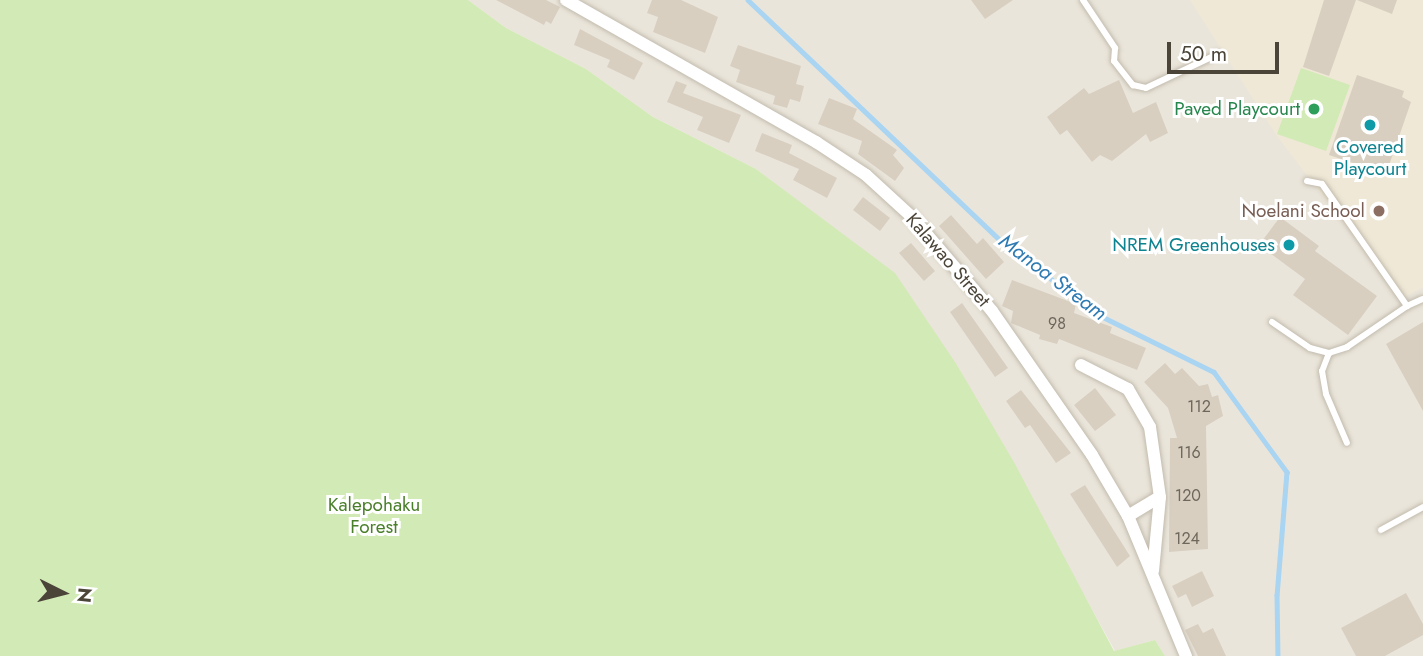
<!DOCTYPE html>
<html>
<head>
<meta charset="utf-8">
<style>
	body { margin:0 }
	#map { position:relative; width:1423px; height:656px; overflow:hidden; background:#f6f3ec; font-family:Jost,sans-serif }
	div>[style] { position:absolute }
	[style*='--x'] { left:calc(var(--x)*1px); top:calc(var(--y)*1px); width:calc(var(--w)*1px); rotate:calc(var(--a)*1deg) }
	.residential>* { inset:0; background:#eae5da }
	.education>* { inset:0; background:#efe8d6 }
	.green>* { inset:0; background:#d2eab5 }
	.stream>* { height:4.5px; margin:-2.25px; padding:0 2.25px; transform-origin:2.25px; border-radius:2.25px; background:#a9d4f2 }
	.building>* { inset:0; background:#d8cfc1 }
	.roads { filter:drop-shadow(0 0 2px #c2bbae) drop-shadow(0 0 2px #c2bbae) }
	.lane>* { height:6px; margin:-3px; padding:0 3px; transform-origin:3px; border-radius:3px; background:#fff }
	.street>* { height:12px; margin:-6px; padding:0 6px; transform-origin:6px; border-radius:6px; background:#fff }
	.dots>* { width:19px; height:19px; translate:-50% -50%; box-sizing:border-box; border:4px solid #fff; border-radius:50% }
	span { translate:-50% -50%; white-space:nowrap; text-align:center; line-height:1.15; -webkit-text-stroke:6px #fff; paint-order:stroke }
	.number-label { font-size:16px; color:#6e675b }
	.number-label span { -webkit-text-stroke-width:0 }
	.leisure-label { font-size:19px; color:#27864d }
	.right { translate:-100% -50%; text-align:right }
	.culture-label { font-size:19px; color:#0d838f }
	.education-label { font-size:19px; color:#785e54 }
	.street-label { font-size:19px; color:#4b4439 }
	.park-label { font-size:19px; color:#4a7f2a }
	.water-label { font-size:21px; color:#2e7ab2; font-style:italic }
	.north { position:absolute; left:28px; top:558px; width:70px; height:70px; -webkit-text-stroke:5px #fff; paint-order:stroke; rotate:96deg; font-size:19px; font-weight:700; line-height:28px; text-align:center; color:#4b4439 }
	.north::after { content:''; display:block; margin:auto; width:24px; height:32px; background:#4b4439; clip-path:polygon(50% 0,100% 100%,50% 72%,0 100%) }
	.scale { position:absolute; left:1167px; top:42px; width:112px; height:32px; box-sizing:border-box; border:4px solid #4b4439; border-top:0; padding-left:9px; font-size:21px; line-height:24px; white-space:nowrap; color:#4b4439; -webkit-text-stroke:5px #fff; paint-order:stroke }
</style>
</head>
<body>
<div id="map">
	<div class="residential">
		<div style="clip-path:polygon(468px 0,1423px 0,1423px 656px,1165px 656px,1155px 640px,1115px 651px,957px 365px,812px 212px,756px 169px,653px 117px,586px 69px,506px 28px)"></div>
	</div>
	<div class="education">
		<div style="clip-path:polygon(1190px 0,1423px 0,1423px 287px,1401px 299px,1277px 136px)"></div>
	</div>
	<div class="green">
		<div style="clip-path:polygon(0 0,468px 0,506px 28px,586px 69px,653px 117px,756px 169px,895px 273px,957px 365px,1015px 464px,1114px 651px,1155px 640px,1165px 656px,0 656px)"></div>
		<div style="clip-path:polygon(1301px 68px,1350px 85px,1326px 151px,1277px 134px)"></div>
	</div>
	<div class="stream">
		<div style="--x:748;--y:0;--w:351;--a:43.6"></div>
		<div style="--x:1002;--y:242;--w:121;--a:37"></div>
		<div style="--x:1099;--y:315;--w:128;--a:26.4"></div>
		<div style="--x:1214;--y:372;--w:124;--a:53.9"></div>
		<div style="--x:1287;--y:472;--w:123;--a:94.6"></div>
		<div style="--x:1277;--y:595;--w:61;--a:89.1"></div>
	</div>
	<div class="building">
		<div style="clip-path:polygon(496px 0,546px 0,560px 7px,551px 24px,546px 21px,544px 25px)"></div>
		<div style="clip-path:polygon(652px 0,681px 0,718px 17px,705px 53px,653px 32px,658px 17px,647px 13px)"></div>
		<div style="clip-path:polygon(971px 0,1013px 0,985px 19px)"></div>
		<div style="clip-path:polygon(1324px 0,1356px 0,1329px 76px,1303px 67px)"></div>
		<div style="clip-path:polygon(1357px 0,1397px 0,1392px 14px)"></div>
		<div style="clip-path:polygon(580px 29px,643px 63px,634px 80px,607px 67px,610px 60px,574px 45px)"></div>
		<div style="clip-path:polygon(738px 45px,801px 66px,796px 84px,804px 86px,800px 102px,790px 99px,787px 108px,773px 104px,775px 96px,736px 82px,740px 70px,730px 66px)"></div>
		<div style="clip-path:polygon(1357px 75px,1404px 91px,1402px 97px,1411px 102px,1386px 174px,1329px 155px)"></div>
		<div style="clip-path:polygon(1119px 80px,1133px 113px,1156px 102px,1168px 133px,1150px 142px,1146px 134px,1112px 161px,1100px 155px,1092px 162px,1067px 130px,1060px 135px,1047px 117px,1084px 88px,1089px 94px)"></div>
		<div style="clip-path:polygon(676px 81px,687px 85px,683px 93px,741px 115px,729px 143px,697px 130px,703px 117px,667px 102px)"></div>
		<div style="clip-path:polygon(829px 98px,857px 109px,853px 119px,897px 150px,893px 155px,904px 168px,895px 181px,858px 154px,862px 141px,818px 124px)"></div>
		<div style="clip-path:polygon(762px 133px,792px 145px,789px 153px,837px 178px,827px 198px,793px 180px,799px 169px,755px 151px)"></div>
		<div style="clip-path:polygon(863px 197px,890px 218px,880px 231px,853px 210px)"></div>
		<div style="clip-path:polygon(951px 215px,977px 244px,983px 238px,1004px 262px,986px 279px,939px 226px)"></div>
		<div style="clip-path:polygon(1280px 217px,1319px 246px,1315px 251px,1377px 296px,1348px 335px,1293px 295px,1305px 279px,1259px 245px)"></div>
		<div style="clip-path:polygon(911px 243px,935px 271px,924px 281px,899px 253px)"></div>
		<div style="clip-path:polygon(1012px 280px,1076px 304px,1074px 313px,1112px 327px,1110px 333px,1146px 348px,1137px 370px,1059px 339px,1057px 344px,1039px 339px,1040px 335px,1011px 323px,1013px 311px,1002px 306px)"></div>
		<div style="clip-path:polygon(962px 303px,1008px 368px,995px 377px,950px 312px)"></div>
		<div style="clip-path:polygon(1423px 322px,1423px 411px,1386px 344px)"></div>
		<div style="clip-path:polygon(1165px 363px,1175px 374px,1182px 368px,1199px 386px,1208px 384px,1212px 397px,1218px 395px,1223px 416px,1206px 426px,1208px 549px,1169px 552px,1170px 438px,1177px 438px,1168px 408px,1144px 382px)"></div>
		<div style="clip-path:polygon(1095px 388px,1116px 415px,1095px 431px,1074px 405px)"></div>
		<div style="clip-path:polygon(1021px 390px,1071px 453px,1056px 463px,1030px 425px,1025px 428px,1006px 401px)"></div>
		<div style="clip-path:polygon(1085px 485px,1130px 556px,1117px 567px,1070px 494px)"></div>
		<div style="clip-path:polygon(1202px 571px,1214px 596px,1192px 607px,1186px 594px,1178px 598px,1172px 586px)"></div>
		<div style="clip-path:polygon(1406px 593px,1423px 624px,1423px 635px,1385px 656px,1356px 656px,1341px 628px)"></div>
		<div style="clip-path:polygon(1198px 624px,1203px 633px,1213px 628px,1226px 656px,1198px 656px,1185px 630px)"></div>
	</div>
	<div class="roads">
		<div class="lane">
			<div style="--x:1083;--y:0;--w:58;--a:56.3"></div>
			<div style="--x:1115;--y:48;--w:13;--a:94"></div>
			<div style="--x:1114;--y:61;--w:31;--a:52"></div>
			<div style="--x:1133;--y:85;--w:13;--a:13"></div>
			<div style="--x:1146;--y:88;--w:80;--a:-25.3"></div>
			<div style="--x:1307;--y:181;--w:15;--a:11"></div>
			<div style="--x:1322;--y:184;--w:149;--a:55.1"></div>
			<div style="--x:1407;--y:306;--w:17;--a:-24"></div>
			<div style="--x:1272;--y:322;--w:46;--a:34.4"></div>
			<div style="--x:1310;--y:348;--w:20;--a:15"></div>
			<div style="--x:1329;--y:353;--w:19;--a:-18"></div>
			<div style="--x:1347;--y:347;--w:73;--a:-34.3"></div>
			<div style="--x:1329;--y:353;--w:19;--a:111"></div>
			<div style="--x:1322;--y:371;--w:23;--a:80"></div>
			<div style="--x:1326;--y:394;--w:53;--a:66.8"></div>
			<div style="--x:1381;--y:530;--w:48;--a:-28.7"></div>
		</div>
		<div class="street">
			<div style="--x:566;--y:0;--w:288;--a:29.6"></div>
			<div style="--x:816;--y:142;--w:60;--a:33.4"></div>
			<div style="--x:866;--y:175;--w:62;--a:42.4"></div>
			<div style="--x:912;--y:217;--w:123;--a:49.6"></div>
			<div style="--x:992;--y:311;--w:175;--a:55.2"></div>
			<div style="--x:1092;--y:455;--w:71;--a:59.5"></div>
			<div style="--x:1128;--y:516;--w:152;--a:67.5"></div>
			<div style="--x:1081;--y:365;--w:53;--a:27.1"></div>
			<div style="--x:1128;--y:389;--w:44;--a:59.9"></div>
			<div style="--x:1150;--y:427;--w:71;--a:81.9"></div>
			<div style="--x:1160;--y:497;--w:74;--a:95.4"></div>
			<div style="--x:1128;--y:516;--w:37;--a:-31"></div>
		</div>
	</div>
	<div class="dots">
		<div style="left:1314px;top:109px;background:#2e9e5b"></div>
		<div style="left:1370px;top:125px;background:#0f9aa8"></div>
		<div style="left:1379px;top:211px;background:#8d6e63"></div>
		<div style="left:1289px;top:245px;background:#0f9aa8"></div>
	</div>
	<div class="number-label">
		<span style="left:1057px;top:324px">98</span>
		<span style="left:1199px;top:407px">112</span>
		<span style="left:1189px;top:453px">116</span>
		<span style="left:1188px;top:496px">120</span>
		<span style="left:1187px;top:539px">124</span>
	</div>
	<div class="leisure-label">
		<span class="right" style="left:1300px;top:109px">Paved Playcourt</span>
	</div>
	<div class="culture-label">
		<span style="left:1370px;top:158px">Covered<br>Playcourt</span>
		<span class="right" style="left:1275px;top:245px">NREM Greenhouses</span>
	</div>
	<div class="education-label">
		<span class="right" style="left:1365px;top:211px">Noelani School</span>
	</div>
	<div class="street-label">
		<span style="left:948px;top:260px;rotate:49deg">Kalawao Street</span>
	</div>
	<div class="park-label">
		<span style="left:374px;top:516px">Kalepohaku<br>Forest</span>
	</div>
	<div class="water-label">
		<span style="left:1053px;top:277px;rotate:37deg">Manoa Stream</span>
	</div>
	<div class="north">N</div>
	<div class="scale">50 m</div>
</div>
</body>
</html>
